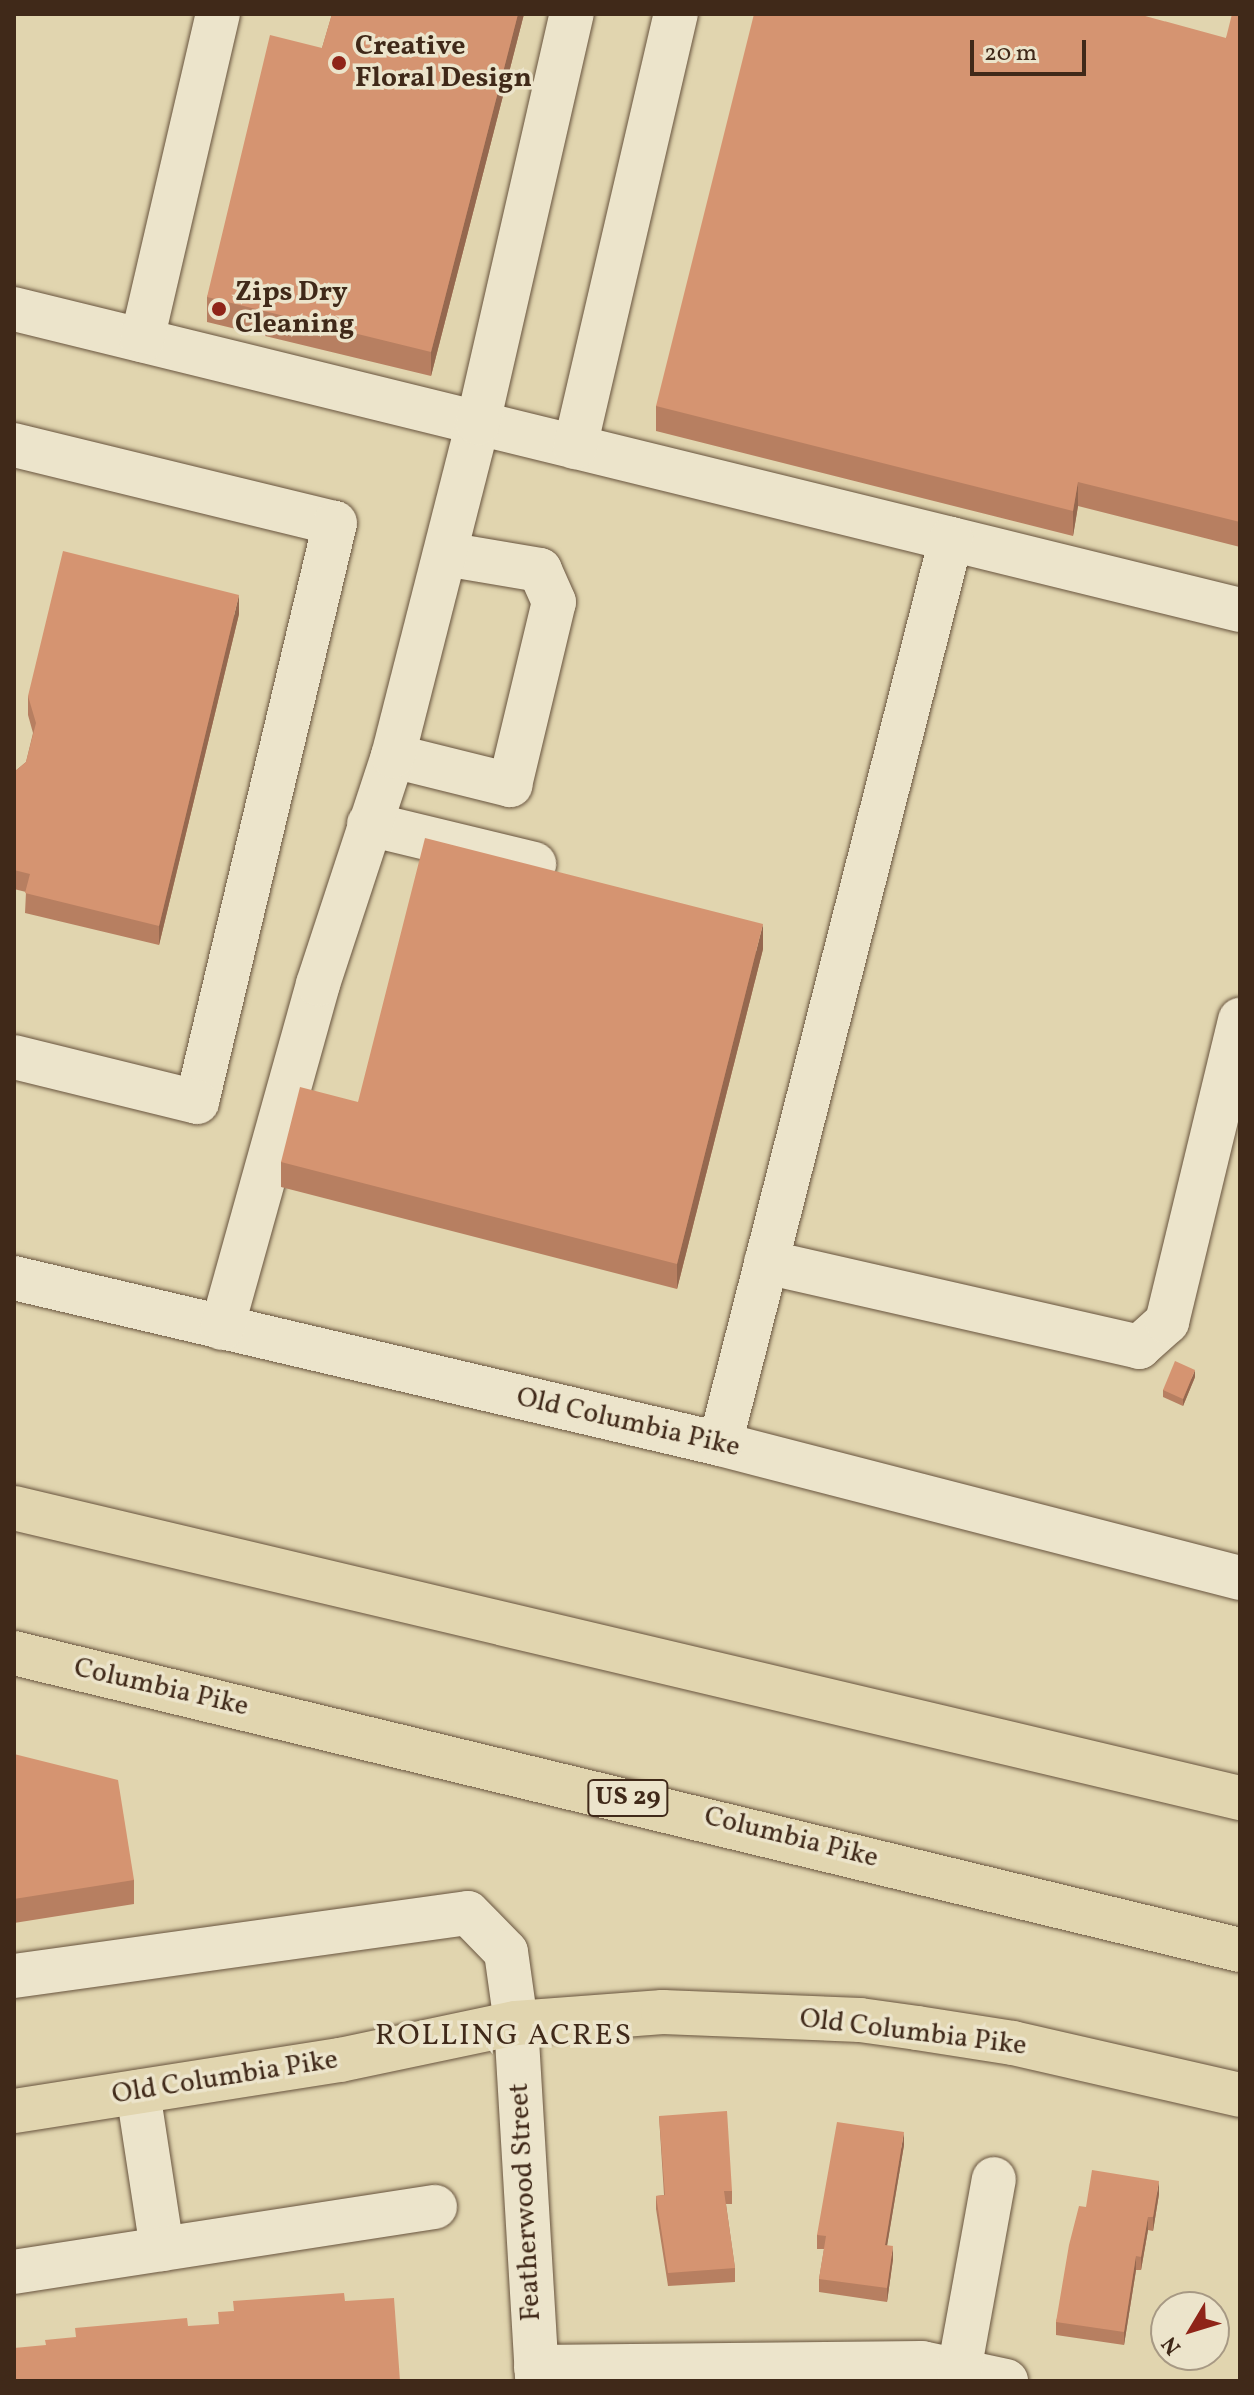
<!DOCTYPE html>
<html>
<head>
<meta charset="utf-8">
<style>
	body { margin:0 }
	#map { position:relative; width:1254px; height:2395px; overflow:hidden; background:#e1d5af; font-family:Vollkorn,serif }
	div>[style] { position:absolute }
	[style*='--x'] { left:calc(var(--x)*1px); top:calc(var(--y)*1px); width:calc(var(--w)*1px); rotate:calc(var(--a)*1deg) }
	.roads { filter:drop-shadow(0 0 2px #68543e) drop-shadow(0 0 2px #68543e) }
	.minor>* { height:44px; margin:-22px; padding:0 22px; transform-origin:22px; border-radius:22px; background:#ece4cb }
	.major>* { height:44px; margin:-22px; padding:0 22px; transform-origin:22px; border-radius:22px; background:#e1d5af }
	.highway>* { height:44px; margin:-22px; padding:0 22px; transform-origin:22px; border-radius:22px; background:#e1d5af }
	.wall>* { inset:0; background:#b77f61 }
	.shaded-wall>* { inset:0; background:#95684f }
	.building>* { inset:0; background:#d59471 }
	.dots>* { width:22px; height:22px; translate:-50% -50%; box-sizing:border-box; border:4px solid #ece4cb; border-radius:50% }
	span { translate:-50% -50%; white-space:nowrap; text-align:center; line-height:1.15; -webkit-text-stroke:7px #ece4cb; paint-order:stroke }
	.shield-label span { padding:2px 6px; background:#ece4cb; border:2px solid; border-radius:6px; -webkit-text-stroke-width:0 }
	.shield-label { font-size:26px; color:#402919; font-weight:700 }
	.poi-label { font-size:28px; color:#402919; font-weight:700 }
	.left { translate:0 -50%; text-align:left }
	.street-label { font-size:28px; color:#402919 }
	.neighbourhood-label { font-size:30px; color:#402919; letter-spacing:2px }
	.frame { position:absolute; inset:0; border:16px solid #402919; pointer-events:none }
	.north { position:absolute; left:1150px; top:2291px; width:80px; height:80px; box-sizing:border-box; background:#ece4cb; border:2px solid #a79984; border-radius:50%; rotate:232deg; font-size:22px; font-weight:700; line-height:32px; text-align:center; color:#402919 }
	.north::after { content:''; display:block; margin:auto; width:28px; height:36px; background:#8f2418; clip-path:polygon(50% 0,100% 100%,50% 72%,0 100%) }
	.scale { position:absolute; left:970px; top:40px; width:116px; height:36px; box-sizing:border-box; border:4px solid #402919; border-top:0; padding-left:10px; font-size:24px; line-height:28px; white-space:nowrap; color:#402919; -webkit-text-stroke:6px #ece4cb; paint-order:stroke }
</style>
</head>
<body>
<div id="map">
	<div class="roads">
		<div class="minor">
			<div style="--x:14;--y:309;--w:1262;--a:13.79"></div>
			<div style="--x:142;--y:340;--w:335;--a:-76.9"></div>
			<div style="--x:14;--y:445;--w:330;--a:13.7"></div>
			<div style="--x:335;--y:523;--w:595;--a:103.41"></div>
			<div style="--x:197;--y:1102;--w:188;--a:-166.2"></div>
			<div style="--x:575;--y:447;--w:445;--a:-76.9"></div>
			<div style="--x:393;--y:756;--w:121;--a:13.9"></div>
			<div style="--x:510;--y:785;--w:188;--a:-76.5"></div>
			<div style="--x:554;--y:602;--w:35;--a:-114"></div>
			<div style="--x:540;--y:570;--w:96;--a:-170.4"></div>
			<div style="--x:369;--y:824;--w:170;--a:13.6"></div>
			<div style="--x:766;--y:1262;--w:383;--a:12.8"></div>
			<div style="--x:1139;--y:1347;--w:38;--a:-42"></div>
			<div style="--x:1167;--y:1322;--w:311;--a:-76.4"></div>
			<div style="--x:14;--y:1278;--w:725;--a:13.23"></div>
			<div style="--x:720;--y:1444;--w:537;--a:14.45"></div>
			<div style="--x:222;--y:1328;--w:357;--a:-74.4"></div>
			<div style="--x:318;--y:984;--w:240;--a:-71.8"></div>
			<div style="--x:393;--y:756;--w:344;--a:-75.7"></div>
			<div style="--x:478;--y:423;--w:420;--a:-77.1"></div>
			<div style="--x:720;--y:1444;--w:934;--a:-75.68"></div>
			<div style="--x:14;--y:1976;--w:458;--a:-7.9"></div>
			<div style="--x:468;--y:1913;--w:54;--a:45.7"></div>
			<div style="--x:506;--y:1952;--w:72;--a:82"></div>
			<div style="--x:516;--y:2023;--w:359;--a:86.6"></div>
			<div style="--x:138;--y:2092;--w:159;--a:81.3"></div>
			<div style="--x:14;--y:2272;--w:426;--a:-8.8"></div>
			<div style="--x:536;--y:2367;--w:386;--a:-0.6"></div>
			<div style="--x:922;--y:2363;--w:86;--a:12.1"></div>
			<div style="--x:959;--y:2371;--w:195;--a:-79.7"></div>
		</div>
		<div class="major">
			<div style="--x:14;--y:2111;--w:330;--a:-8.9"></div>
			<div style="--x:340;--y:2060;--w:180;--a:-11.9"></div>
			<div style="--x:516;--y:2023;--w:147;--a:-4.3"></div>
			<div style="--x:663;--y:2012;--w:197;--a:2.3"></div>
			<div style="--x:860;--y:2020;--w:58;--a:8"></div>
			<div style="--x:917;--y:2028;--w:97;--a:8.9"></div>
			<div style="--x:1013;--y:2043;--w:233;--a:12.9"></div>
		</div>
		<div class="highway">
			<div style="--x:14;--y:1508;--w:1260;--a:13.31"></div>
			<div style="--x:14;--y:1653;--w:1261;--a:13.62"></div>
		</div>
	</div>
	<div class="wall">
		<div style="clip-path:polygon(332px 14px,524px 14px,431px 376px,207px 322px,207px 297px,322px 48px)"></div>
		<div style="clip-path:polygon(1240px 14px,1240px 547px,1078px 506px,1073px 536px,656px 431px,656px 406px,1226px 38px)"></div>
		<div style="clip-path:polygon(239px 614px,159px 945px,25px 913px,26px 892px,14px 889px,14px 772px,26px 762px,33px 733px,28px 715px,28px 696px)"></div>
		<div style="clip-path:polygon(763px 949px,677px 1289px,281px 1187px,281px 1162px,358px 1102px)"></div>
		<div style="clip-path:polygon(1195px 1377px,1183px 1406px,1163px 1397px,1163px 1390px)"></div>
		<div style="clip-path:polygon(14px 1754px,134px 1880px,134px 1904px,14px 1923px)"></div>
		<div style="clip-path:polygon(659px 2116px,732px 2191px,732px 2204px,726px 2204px,735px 2268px,735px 2282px,668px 2286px,656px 2209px,656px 2196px,664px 2195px)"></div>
		<div style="clip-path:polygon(904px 2145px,887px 2245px,893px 2259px,887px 2302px,819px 2292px,819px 2279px,824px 2249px,817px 2249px,817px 2235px)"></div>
		<div style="clip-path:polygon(1159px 2194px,1153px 2231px,1148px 2230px,1141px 2270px,1136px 2270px,1124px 2345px,1056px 2335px,1056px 2322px,1086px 2207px)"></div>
	</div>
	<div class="shaded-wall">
		<div style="clip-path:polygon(518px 14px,524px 14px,431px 376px,431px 352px)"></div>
		<div style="clip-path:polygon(1078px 482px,1078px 506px,1073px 536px,1073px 511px)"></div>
		<div style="clip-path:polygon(239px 595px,239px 614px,159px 945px,159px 926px)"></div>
		<div style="clip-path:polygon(763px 924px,763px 949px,677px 1289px,677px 1264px)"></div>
		<div style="clip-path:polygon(1195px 1370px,1195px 1377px,1183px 1406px,1183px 1399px)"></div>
		<div style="clip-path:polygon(904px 2132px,904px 2145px,885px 2258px,885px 2245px)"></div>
		<div style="clip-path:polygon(1159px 2181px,1159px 2194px,1153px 2231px,1153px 2217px)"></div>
		<div style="clip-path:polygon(1148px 2217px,1148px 2230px,1141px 2270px,1141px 2257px)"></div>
		<div style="clip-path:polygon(893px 2246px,893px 2259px,887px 2302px,887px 2288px)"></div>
		<div style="clip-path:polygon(1136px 2256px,1136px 2270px,1124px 2345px,1124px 2332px)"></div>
	</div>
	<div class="building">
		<div style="clip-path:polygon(332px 14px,518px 14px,431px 352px,207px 297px,270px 35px,322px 48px)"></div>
		<div style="clip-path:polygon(754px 14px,1138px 14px,1226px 38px,1232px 14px,1240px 14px,1240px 522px,1078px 482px,1073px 511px,656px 406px)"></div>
		<div style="clip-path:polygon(63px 551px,239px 595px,159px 926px,25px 893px,30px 874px,14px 870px,14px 772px,26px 762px,36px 723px,28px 696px)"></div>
		<div style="clip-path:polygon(425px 838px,763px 924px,677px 1264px,281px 1162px,300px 1087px,358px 1102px)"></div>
		<div style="clip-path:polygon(1175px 1361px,1195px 1370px,1183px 1399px,1163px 1390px)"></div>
		<div style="clip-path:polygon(14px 1754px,118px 1780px,134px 1880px,14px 1899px)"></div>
		<div style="clip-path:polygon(727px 2111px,732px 2191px,724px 2191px,735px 2268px,668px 2273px,656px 2196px,665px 2195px,659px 2116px)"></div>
		<div style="clip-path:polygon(837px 2122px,904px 2132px,885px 2245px,893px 2246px,887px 2288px,819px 2279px,826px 2236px,817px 2235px)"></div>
		<div style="clip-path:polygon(1092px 2170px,1159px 2181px,1153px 2217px,1148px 2217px,1141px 2257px,1136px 2256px,1124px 2332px,1056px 2322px,1069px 2245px,1079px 2206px,1086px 2207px)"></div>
		<div style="clip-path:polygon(344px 2293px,345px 2301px,394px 2298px,400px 2381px,14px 2381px,14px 2348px,46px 2345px,45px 2340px,76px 2337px,75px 2328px,187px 2318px,188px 2326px,219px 2324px,218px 2312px,234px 2311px,233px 2301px)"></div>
	</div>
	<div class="dots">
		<div style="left:339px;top:63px;background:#8f2418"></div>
		<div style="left:219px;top:309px;background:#8f2418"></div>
	</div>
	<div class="shield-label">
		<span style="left:628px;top:1798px">US 29</span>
	</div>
	<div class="poi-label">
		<span class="left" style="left:355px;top:63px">Creative<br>Floral Design</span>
		<span class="left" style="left:235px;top:309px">Zips Dry<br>Cleaning</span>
	</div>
	<div class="street-label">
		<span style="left:628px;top:1423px;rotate:13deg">Old Columbia Pike</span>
		<span style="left:161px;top:1688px;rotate:13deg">Columbia Pike</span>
		<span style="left:791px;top:1838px;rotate:14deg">Columbia Pike</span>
		<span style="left:913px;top:2033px;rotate:7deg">Old Columbia Pike</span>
		<span style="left:225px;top:2078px;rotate:-9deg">Old Columbia Pike</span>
		<span style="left:526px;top:2202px;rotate:-93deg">Featherwood Street</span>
	</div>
	<div class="neighbourhood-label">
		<span style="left:504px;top:2036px">ROLLING ACRES</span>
	</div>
	<div class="frame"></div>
	<div class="north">N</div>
	<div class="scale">20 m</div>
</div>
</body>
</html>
